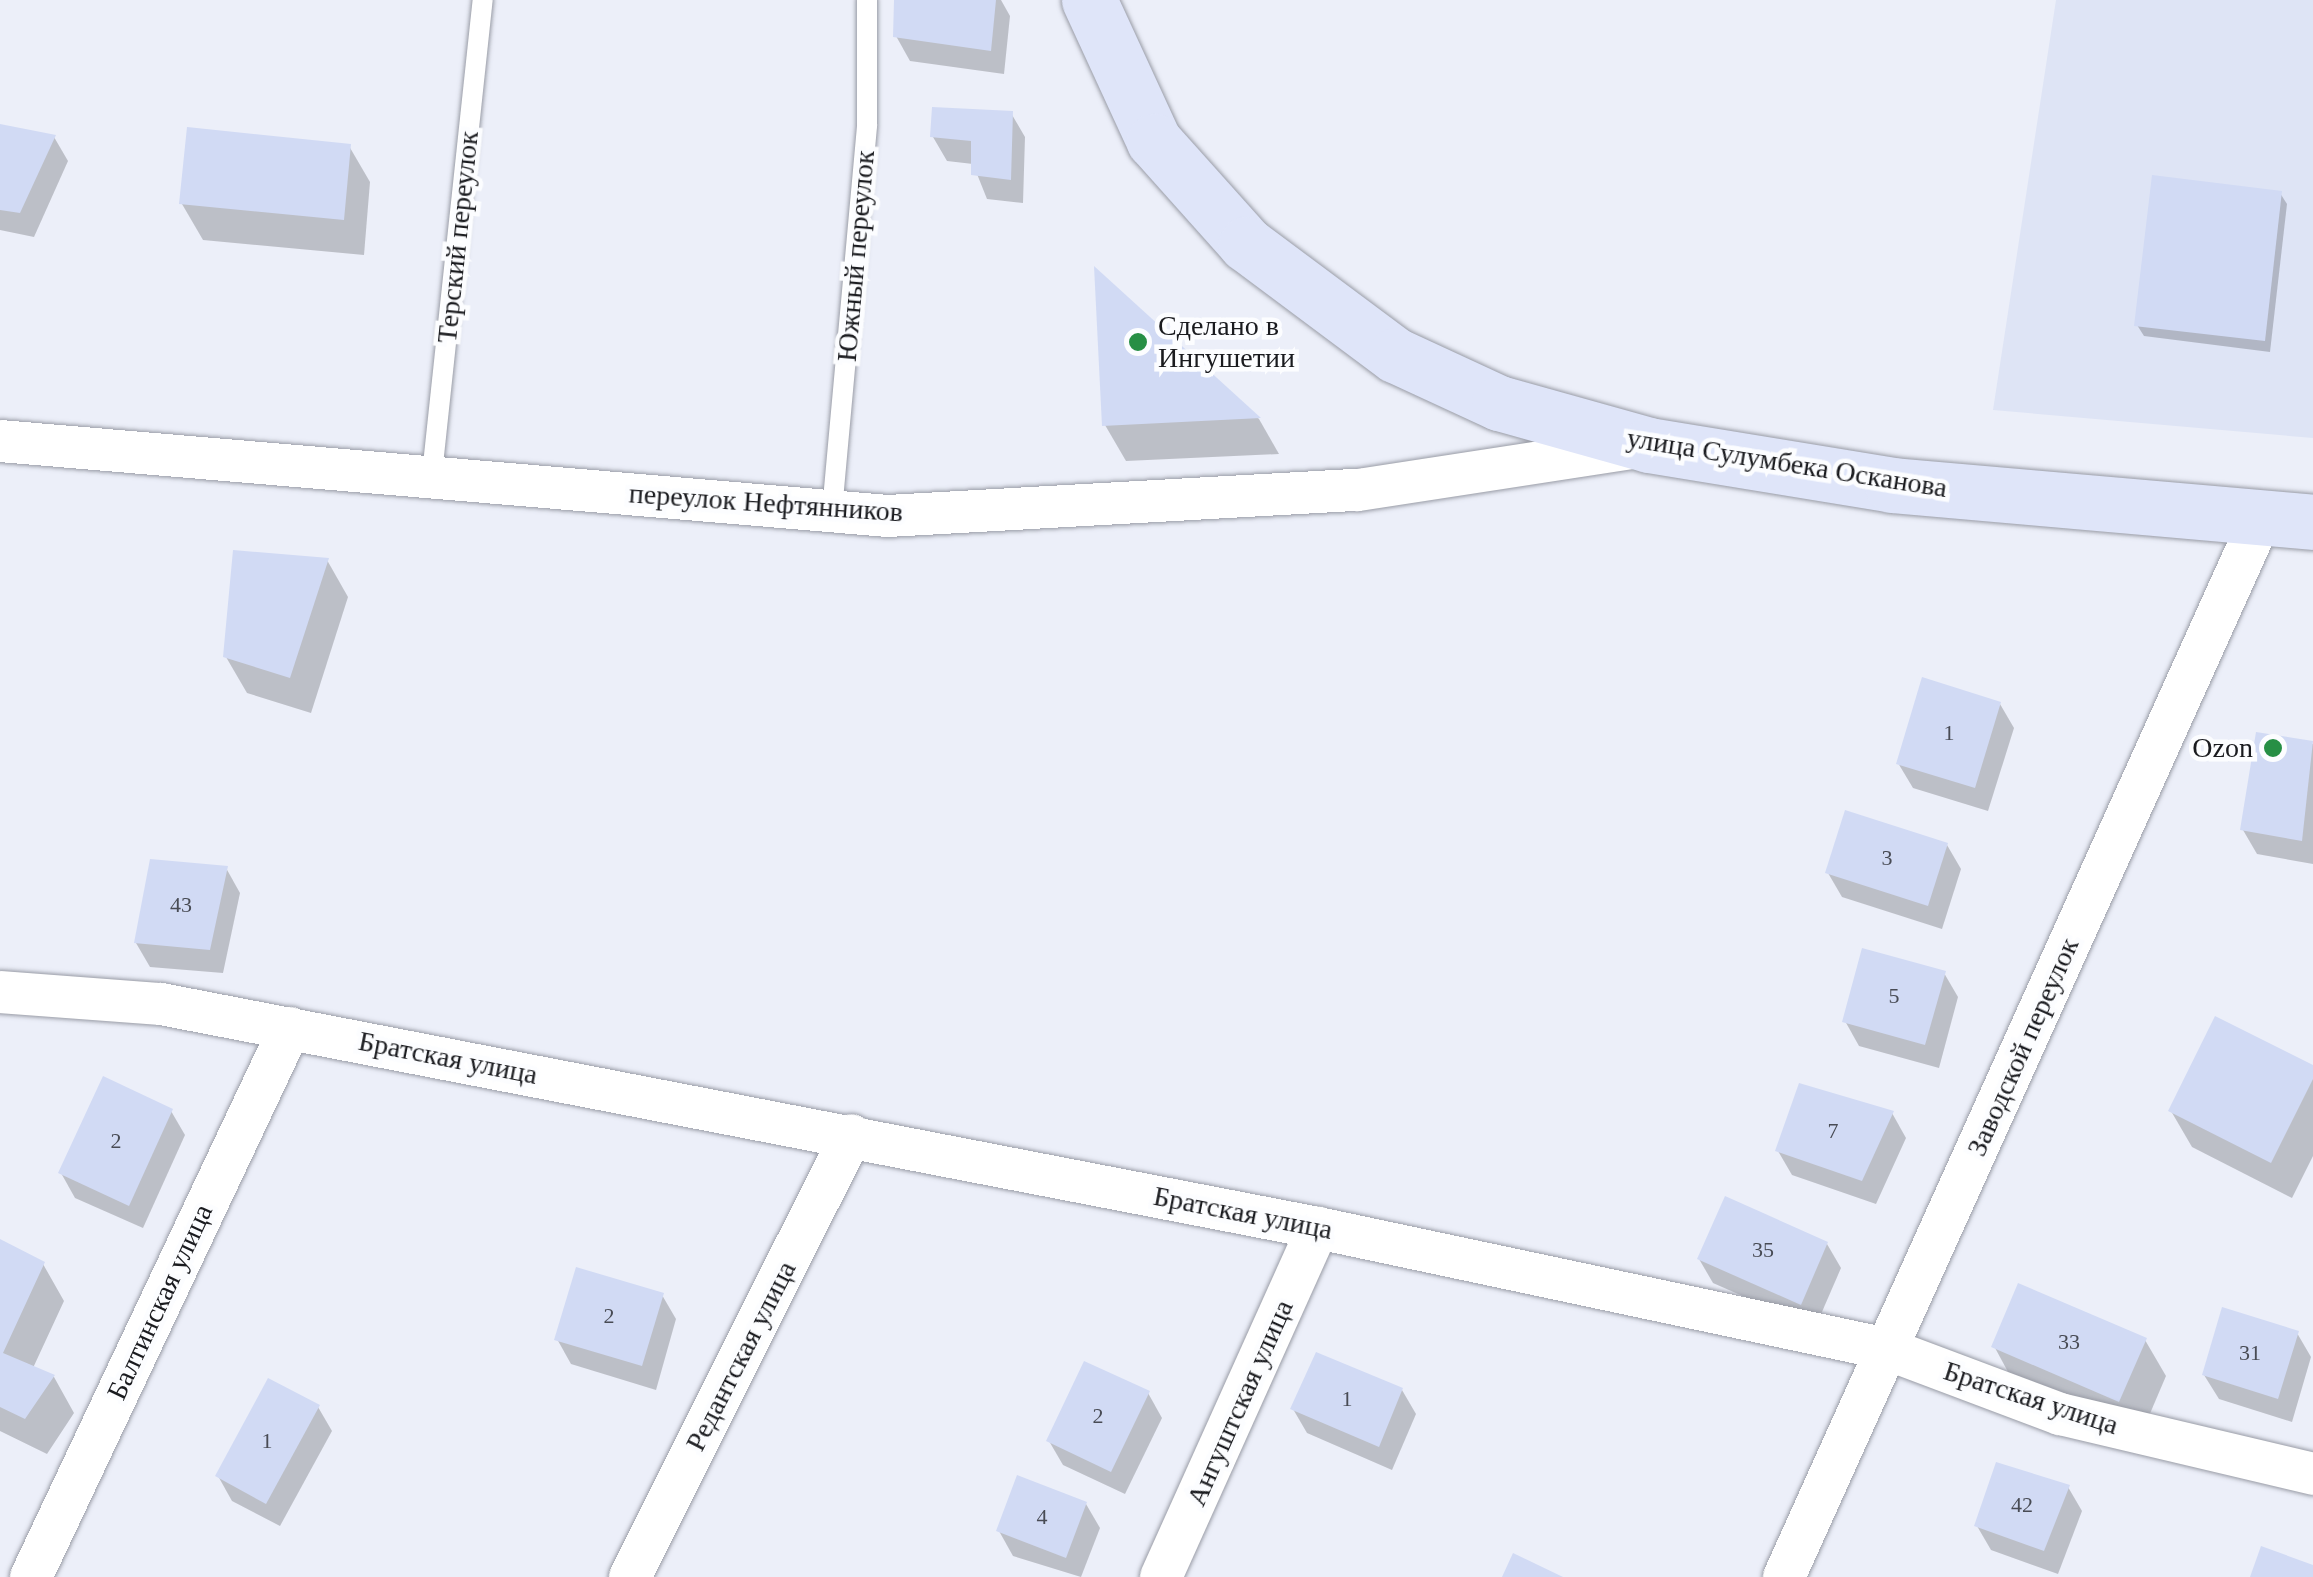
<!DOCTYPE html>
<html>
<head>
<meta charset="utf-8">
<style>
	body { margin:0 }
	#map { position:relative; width:2313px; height:1577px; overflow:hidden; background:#eceff9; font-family:"Times New Roman",serif }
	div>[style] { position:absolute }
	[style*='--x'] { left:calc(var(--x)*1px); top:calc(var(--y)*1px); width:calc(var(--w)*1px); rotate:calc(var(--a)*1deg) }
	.built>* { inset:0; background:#dee4f5 }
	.shadow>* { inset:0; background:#0003 }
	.building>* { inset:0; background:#d1daf4 }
	.roads { filter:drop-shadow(0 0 2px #999ca6) drop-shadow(0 0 2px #999ca6) }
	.lane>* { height:20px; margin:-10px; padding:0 10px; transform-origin:10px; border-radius:10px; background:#fff }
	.street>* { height:42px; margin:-21px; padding:0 21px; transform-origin:21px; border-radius:21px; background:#fff }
	.secondary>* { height:55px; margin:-27.5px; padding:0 27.5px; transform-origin:27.5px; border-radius:27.5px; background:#dfe5f9 }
	.dots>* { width:28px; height:28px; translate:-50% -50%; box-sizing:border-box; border:5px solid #fcfdff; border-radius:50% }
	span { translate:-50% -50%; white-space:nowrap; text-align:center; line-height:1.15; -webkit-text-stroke:9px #fcfdff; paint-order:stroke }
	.number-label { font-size:22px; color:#484b54 }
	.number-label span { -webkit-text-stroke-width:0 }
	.street-label { font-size:28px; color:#1a1b1f }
	.poi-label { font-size:28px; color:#1a1b1f }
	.left { translate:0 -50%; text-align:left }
	.right { translate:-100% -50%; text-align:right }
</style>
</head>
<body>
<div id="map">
	<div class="built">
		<div style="clip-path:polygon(2056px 0,2313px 0,2313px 438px,1993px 410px)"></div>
	</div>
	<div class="shadow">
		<div style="clip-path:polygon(896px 0,1001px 0,1010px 16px,1004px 74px,910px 61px,896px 36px)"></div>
		<div style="clip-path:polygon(1011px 113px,1025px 137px,1023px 203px,987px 199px,973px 164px,947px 161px,933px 137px)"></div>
		<div style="clip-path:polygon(0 127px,54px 137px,68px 161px,34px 237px,0 230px)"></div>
		<div style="clip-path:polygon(349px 146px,370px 182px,364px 255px,203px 240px,182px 204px)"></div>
		<div style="clip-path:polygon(2280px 193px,2287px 204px,2270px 352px,2144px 336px,2137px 325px)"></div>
		<div style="clip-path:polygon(1097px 272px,1259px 419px,1279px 454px,1126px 461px,1105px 425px)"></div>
		<div style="clip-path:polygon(327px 560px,348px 597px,311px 713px,247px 693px,226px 657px)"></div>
		<div style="clip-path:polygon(2000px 704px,2014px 728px,1988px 811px,1913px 788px,1898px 763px)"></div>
		<div style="clip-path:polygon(2258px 735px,2313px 744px,2313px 864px,2257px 854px,2243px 830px)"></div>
		<div style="clip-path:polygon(1947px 845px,1961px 869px,1942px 929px,1842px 897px,1828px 873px)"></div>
		<div style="clip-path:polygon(226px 868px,240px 893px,223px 973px,150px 967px,136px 943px)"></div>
		<div style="clip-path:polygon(1944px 973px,1958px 997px,1939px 1068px,1859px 1046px,1845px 1021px)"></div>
		<div style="clip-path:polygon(2313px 1068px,2313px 1156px,2292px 1198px,2192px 1147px,2171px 1111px)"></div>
		<div style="clip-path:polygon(171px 1111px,185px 1135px,143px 1228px,75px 1198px,61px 1173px)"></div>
		<div style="clip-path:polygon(1892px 1113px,1906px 1138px,1876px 1204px,1792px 1175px,1778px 1151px)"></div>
		<div style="clip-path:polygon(0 1242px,43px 1264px,64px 1301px,33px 1368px,54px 1377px,74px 1413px,47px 1454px,0 1431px)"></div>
		<div style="clip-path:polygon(1827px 1244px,1841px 1268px,1815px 1328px,1713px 1283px,1699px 1259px)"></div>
		<div style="clip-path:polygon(662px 1295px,676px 1319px,656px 1390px,571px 1364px,557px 1339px)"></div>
		<div style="clip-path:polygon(2297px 1333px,2311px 1357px,2292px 1422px,2219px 1399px,2204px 1375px)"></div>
		<div style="clip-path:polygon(2145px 1340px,2166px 1376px,2140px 1437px,2014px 1383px,1994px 1346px)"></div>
		<div style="clip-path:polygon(1402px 1390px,1416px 1414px,1392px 1470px,1307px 1433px,1293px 1409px)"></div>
		<div style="clip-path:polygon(1148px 1393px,1162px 1418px,1125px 1494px,1063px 1465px,1049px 1441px)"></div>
		<div style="clip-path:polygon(318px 1407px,332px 1431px,280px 1526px,232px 1501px,218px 1476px)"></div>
		<div style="clip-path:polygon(2068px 1487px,2082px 1511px,2058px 1574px,1991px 1550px,1977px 1526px)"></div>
		<div style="clip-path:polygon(1086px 1504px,1100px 1528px,1081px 1577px,1013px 1556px,999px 1531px)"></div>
	</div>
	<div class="building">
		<div style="clip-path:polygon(894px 0,996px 0,991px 51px,893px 37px)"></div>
		<div style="clip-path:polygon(932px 107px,1013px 111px,1011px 180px,971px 175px,971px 141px,930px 137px)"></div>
		<div style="clip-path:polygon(0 124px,56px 135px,20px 213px,0 210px)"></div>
		<div style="clip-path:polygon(187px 127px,351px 144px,344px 220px,179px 204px)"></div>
		<div style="clip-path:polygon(2152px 175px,2282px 191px,2265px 341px,2134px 326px)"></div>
		<div style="clip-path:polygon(1094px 266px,1261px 418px,1102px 426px)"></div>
		<div style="clip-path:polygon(233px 550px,329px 558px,290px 678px,223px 657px)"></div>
		<div style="clip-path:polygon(1922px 677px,2001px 702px,1975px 788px,1896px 764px)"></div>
		<div style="clip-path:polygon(2256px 732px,2313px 741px,2302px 841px,2240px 830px)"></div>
		<div style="clip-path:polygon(1845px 810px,1948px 843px,1928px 906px,1825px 873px)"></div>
		<div style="clip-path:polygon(150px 859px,228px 866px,210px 950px,134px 943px)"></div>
		<div style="clip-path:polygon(1862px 948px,1946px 971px,1925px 1045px,1842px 1022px)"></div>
		<div style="clip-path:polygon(2215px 1016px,2313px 1065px,2313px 1079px,2271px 1163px,2168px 1111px)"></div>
		<div style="clip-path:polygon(103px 1076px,173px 1109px,129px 1206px,58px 1173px)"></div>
		<div style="clip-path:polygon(1799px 1083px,1894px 1111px,1862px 1181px,1775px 1151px)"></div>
		<div style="clip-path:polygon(1725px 1196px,1828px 1242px,1801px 1305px,1697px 1259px)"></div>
		<div style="clip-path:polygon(0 1239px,45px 1262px,3px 1353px,55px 1375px,25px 1419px,0 1407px)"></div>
		<div style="clip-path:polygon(576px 1267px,664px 1293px,642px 1366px,554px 1340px)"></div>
		<div style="clip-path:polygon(2018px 1283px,2147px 1338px,2119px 1402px,1991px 1347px)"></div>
		<div style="clip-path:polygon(2222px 1307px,2299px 1331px,2278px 1399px,2202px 1375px)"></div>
		<div style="clip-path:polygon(1316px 1352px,1403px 1388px,1379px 1447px,1290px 1409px)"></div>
		<div style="clip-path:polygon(1084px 1361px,1150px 1391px,1111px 1472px,1046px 1441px)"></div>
		<div style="clip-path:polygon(268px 1378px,320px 1405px,266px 1504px,215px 1476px)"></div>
		<div style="clip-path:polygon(1996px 1462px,2070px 1485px,2044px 1551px,1974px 1526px)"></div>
		<div style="clip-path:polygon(1017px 1475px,1087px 1502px,1066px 1558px,996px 1531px)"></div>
		<div style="clip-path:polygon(2261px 1546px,2313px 1565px,2313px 1577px,2250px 1577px)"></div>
		<div style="clip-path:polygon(1513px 1553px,1563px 1577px,1502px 1577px)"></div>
	</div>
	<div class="roads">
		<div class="lane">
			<div style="--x:432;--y:474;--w:477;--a:-83.9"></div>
			<div style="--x:832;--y:511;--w:388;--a:-84.8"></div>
			<div style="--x:867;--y:125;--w:125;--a:-90"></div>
		</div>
		<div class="street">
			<div style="--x:0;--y:441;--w:891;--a:4.83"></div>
			<div style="--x:888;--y:516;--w:471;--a:-3.2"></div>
			<div style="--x:1358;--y:490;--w:284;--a:-8.7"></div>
			<div style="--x:0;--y:992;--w:161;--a:4.3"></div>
			<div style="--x:161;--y:1004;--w:1178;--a:10.96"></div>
			<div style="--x:1318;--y:1228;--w:582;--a:12.01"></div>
			<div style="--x:1887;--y:1349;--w:185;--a:20.6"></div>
			<div style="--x:2060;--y:1414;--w:260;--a:13.3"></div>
			<div style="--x:31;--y:1577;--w:607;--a:-64.74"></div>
			<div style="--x:630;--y:1577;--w:494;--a:-63.4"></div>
			<div style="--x:1161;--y:1577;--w:383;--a:-65.8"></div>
			<div style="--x:1784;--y:1577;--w:1161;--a:-65.75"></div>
		</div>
		<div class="secondary">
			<div style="--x:1089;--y:0;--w:155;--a:65.3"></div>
			<div style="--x:1154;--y:141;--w:138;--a:48.2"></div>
			<div style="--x:1246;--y:244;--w:186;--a:36.7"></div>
			<div style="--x:1395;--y:355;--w:115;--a:24.8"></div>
			<div style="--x:1499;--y:403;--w:156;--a:15.6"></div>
			<div style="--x:1649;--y:445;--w:246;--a:9.3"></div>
			<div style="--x:1892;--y:485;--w:423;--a:5"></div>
		</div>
	</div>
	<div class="dots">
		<div style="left:1138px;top:342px;background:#278f45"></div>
		<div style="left:2273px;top:748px;background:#278f45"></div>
	</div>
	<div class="number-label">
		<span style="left:1949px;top:733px">1</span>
		<span style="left:1887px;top:858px">3</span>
		<span style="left:181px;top:905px">43</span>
		<span style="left:1894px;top:996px">5</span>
		<span style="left:1833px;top:1131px">7</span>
		<span style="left:116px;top:1141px">2</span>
		<span style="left:1763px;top:1250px">35</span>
		<span style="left:609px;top:1316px">2</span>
		<span style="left:2069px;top:1342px">33</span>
		<span style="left:2250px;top:1353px">31</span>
		<span style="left:1347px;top:1399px">1</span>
		<span style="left:1098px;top:1416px">2</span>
		<span style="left:267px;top:1441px">1</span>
		<span style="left:2022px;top:1505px">42</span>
		<span style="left:1042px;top:1517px">4</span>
	</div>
	<div class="street-label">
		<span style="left:458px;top:237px;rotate:-84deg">Терский переулок</span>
		<span style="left:856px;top:256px;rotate:-85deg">Южный переулок</span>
		<span style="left:1787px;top:463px;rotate:9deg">улица Сулумбека Осканова</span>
		<span style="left:766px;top:503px;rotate:4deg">переулок Нефтянников</span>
		<span style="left:2023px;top:1047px;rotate:-66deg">Заводской переулок</span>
		<span style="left:448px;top:1058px;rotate:11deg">Братская улица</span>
		<span style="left:1243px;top:1213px;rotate:11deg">Братская улица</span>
		<span style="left:160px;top:1302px;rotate:-65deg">Балтинская улица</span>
		<span style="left:741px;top:1356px;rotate:-63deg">Редантская улица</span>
		<span style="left:2031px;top:1398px;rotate:18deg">Братская улица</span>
		<span style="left:1240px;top:1403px;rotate:-66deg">Ангуштская улица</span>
	</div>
	<div class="poi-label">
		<span class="left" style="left:1158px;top:342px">Сделано в<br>Ингушетии</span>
		<span class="right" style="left:2253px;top:748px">Ozon</span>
	</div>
</div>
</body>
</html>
